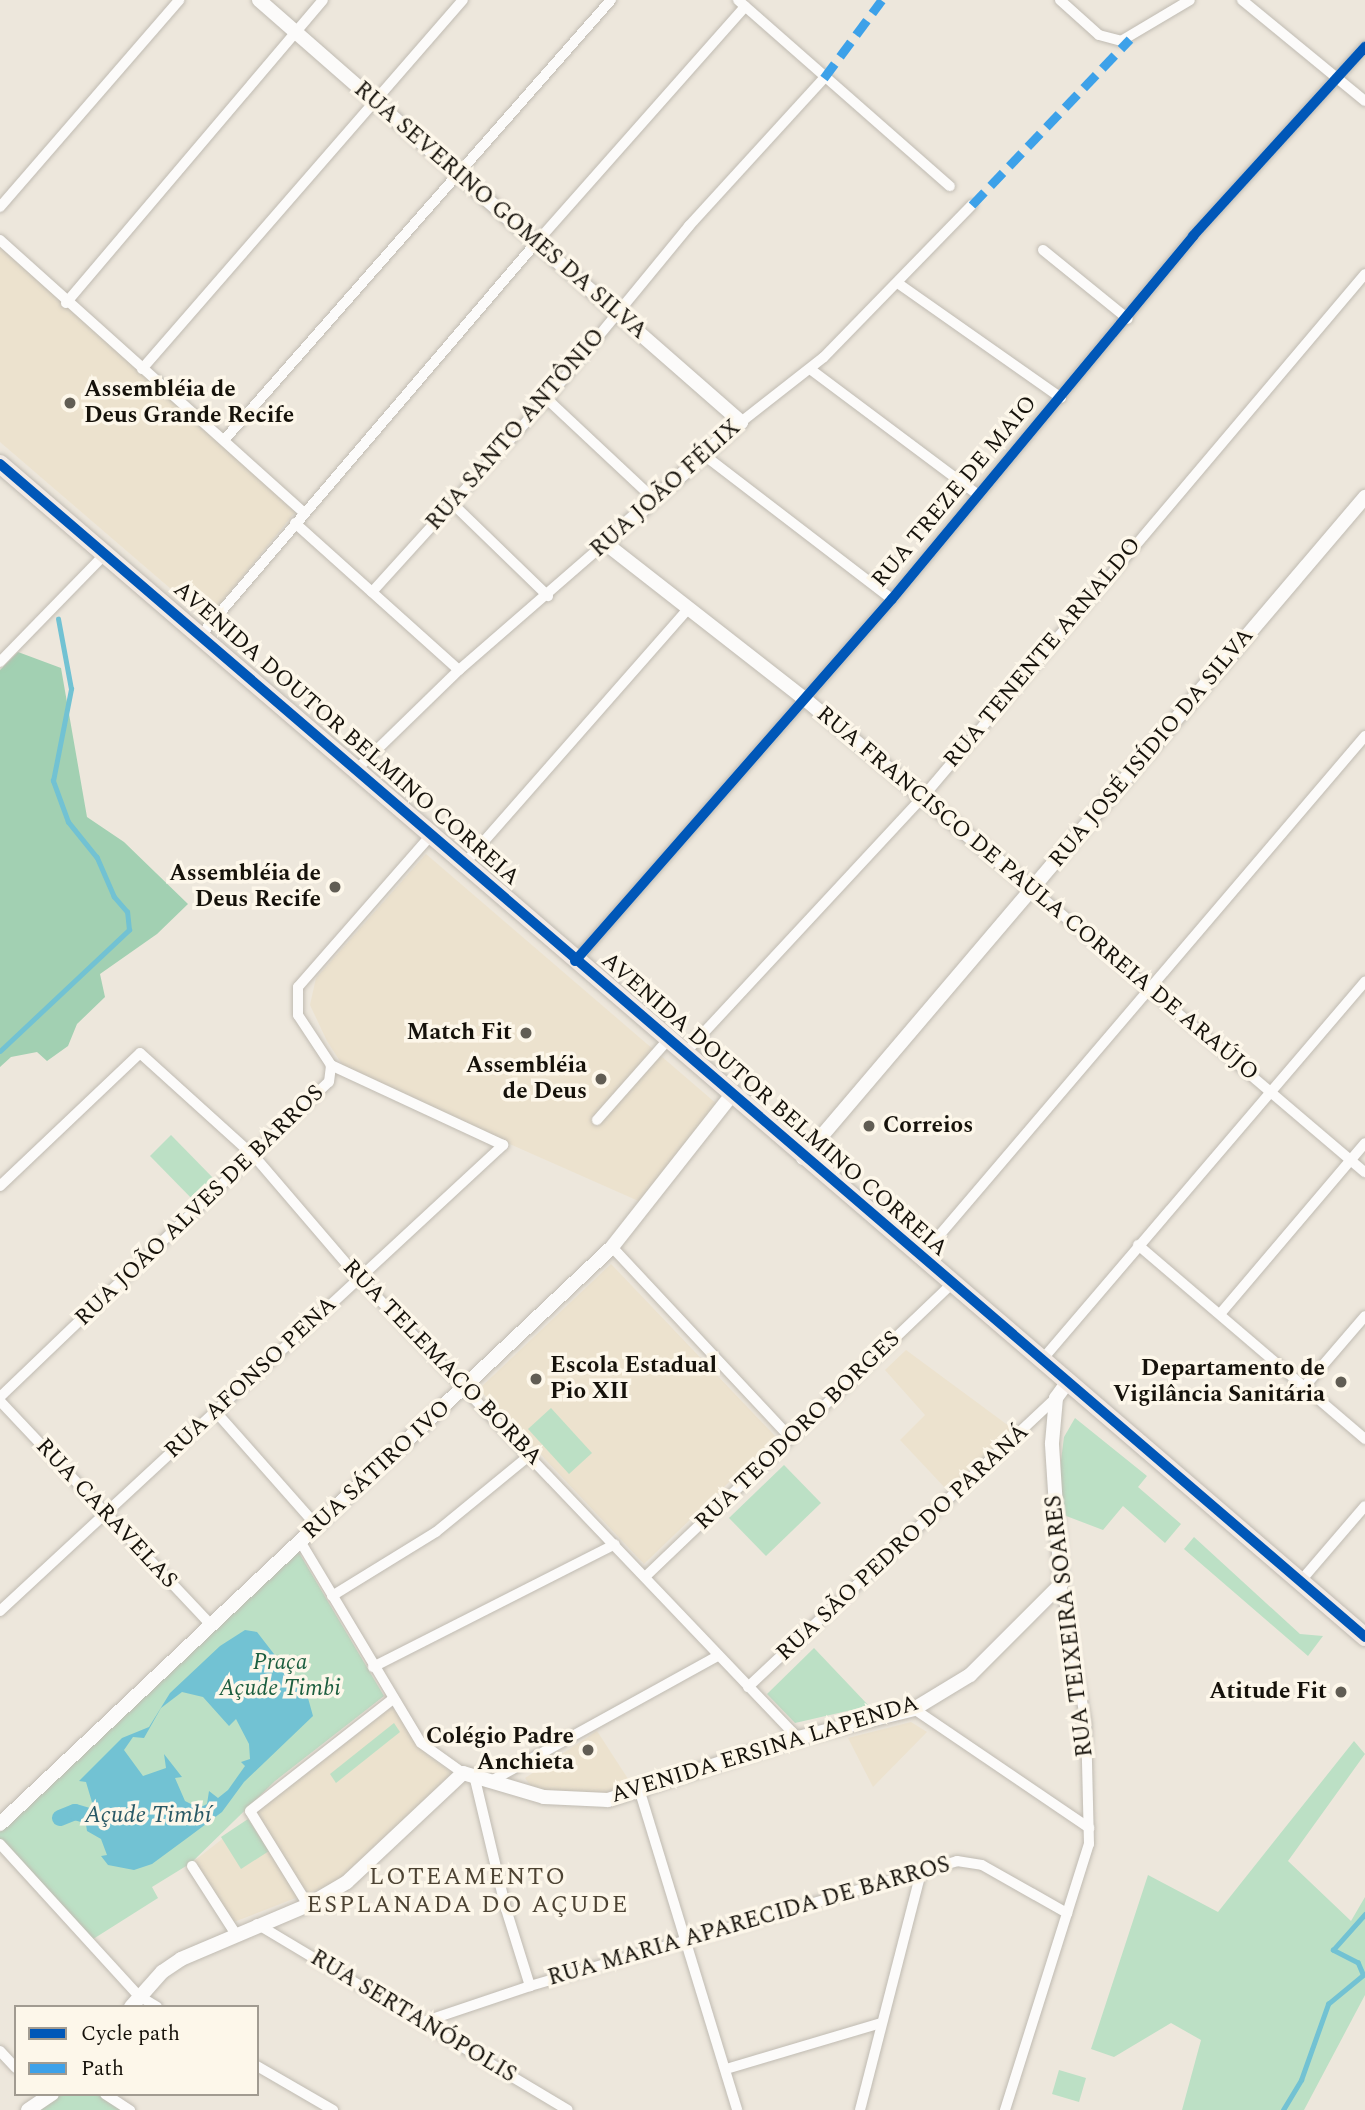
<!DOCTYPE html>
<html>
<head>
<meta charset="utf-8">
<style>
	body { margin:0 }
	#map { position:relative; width:1365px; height:2110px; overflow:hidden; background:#ede7dc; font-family:Spectral,serif }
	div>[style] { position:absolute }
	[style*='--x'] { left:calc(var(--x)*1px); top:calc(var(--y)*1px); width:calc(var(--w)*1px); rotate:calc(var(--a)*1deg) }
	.built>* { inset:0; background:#ece2ce }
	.green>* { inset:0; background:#bce0c5 }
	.forest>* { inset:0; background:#a2d0b2 }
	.water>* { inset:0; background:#72c2d3 }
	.stream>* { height:4.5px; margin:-2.25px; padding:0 2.25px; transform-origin:2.25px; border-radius:2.25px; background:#72c2d3 }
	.canal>* { height:16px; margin:-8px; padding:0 8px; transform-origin:8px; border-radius:8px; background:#72c2d3 }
	.roads { filter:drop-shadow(0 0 2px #c0bbb2) drop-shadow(0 0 2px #c0bbb2) }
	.minor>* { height:10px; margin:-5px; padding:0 5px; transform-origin:5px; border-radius:5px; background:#fcfbfa }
	.tertiary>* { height:14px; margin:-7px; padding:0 7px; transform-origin:7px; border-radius:7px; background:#fcfbfa }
	.primary>* { height:18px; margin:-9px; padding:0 9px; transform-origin:9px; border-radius:9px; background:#f2eae4 }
	.quiet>* { height:9px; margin-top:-4.5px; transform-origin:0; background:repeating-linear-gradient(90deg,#3da1e9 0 18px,transparent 0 27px) }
	.cycleway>* { height:10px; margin:-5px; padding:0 5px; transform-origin:5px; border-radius:5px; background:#0057b8 }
	.dots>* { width:19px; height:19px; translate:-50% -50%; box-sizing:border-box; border:4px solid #fdf7ea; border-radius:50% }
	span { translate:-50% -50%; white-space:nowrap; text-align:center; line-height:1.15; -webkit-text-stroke:7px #fdf7ea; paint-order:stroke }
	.street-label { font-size:23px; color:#16120b }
	.poi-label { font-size:23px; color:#16120b; font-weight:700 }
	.left { translate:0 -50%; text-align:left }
	.right { translate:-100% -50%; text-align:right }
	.park-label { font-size:23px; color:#1c5e3f; font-style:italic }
	.water-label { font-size:24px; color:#285865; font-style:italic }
	.neighbourhood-label { font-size:24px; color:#4d4333; letter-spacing:2px }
	.legend { position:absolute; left:14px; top:2005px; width:245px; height:91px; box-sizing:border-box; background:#fdf7ea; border:2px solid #a19b91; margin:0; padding:9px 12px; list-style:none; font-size:21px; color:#16120b }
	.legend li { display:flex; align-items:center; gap:14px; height:35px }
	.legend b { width:35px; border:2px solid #a19b91 }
</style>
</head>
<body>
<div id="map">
	<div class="built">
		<div style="clip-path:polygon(0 247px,296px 511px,207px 620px,0 442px)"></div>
		<div style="clip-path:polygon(426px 854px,718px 1105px,643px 1203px,347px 1072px,327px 1041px,310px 1005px,316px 978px)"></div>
		<div style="clip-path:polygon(611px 1264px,776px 1437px,644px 1564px,479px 1389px)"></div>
		<div style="clip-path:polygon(906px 1350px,1013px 1429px,947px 1490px,900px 1440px,925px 1415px,885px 1370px)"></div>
		<div style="clip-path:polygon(392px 1707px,427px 1755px,452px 1773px,339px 1881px,234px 1922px,194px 1861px)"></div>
		<div style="clip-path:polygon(911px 1722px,927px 1732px,873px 1787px,848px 1738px)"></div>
		<div style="clip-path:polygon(597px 1731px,634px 1788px,600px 1796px,533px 1789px,525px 1778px)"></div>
	</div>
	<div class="green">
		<div style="clip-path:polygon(171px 1135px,217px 1182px,196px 1203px,150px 1156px)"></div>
		<div style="clip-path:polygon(551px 1408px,592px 1453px,569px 1474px,528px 1429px)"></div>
		<div style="clip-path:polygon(1075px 1418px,1147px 1476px,1138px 1487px,1181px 1524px,1165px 1543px,1123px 1506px,1103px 1530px,1061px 1514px,1058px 1484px,1064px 1437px)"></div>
		<div style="clip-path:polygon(784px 1465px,821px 1503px,766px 1556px,729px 1518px)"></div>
		<div style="clip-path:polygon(1194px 1537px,1300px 1634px,1323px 1636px,1308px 1656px,1184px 1549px)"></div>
		<div style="clip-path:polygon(298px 1551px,384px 1696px,275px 1781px,191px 1863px,152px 1887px,158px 1898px,90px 1941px,0 1844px,0 1831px)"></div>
		<div style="clip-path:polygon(814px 1648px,869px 1706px,795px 1723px,767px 1694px)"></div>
		<div style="clip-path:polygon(394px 1723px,400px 1732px,336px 1783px,330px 1774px)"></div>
		<div style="clip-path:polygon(1354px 1741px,1365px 1754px,1288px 1861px,1351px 1921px,1365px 1897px,1365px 1995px,1304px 2110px,1182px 2110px,1201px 2040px,1171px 2023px,1114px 2057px,1091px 2049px,1148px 1875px,1218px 1912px)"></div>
		<div style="clip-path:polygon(248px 1819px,269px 1851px,241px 1869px,221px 1837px)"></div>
		<div style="clip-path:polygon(1059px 2070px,1086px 2078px,1079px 2102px,1052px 2094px)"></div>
		<div style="clip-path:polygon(50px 2094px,105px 2094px,130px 2110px,26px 2110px)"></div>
	</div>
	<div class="forest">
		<div style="clip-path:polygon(18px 652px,61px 668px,87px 817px,124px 842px,188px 904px,157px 934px,100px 974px,105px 997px,77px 1024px,68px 1046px,47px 1061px,37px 1052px,11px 1057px,0 1067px,0 670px)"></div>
	</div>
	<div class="water">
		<div style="clip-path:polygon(evenodd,245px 1630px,257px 1632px,308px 1698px,313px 1716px,244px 1782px,222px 1812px,190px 1836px,152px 1864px,134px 1870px,108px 1865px,101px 1856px,107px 1855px,101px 1839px,87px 1831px,85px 1818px,94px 1809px,86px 1782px,79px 1781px,122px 1738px,149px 1727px,170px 1693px,220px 1646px,245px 1630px,182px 1692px,203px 1697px,229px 1726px,236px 1719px,249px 1744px,250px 1759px,241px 1762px,245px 1766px,228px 1790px,218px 1798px,209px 1791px,207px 1804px,199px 1808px,185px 1801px,175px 1778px,182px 1777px,164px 1754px,166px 1768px,143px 1776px,124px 1750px,133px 1737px,144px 1738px,161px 1708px,182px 1692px)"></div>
	</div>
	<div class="stream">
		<div style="--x:0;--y:1051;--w:177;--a:-43.2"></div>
		<div style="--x:129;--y:930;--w:18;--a:-96"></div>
		<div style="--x:127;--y:912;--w:20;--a:-131"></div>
		<div style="--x:114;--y:897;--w:43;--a:-113.6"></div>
		<div style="--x:97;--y:858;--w:46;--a:-128.9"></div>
		<div style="--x:68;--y:822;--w:44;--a:-110.1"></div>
		<div style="--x:53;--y:781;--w:94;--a:-78.9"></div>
		<div style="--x:71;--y:689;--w:71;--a:-100.5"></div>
		<div style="--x:1283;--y:2110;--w:35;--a:-59"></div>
		<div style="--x:1301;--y:2080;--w:81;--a:-70.4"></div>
		<div style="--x:1328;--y:2004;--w:45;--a:-39.6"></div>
		<div style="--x:1363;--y:1975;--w:13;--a:-113"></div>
		<div style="--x:1358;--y:1963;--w:28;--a:-153"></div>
		<div style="--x:1333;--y:1950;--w:48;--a:-48.4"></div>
	</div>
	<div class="canal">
		<div style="--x:60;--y:1818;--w:16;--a:-22"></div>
		<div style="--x:75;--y:1812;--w:15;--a:16"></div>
	</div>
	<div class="roads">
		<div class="minor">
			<div style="--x:738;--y:0;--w:282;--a:41.3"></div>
			<div style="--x:1060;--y:0;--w:52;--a:41.9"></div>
			<div style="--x:1099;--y:35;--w:23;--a:15"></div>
			<div style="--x:1121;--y:41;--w:80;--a:-30.7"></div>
			<div style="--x:1242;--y:0;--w:159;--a:39.4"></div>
			<div style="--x:0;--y:207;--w:274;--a:-49.1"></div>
			<div style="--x:0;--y:240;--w:409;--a:41.9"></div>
			<div style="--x:1043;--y:250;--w:109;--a:39.1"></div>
			<div style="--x:899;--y:284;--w:198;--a:35.1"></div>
			<div style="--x:66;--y:303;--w:397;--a:-49.7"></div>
			<div style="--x:142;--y:369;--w:489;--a:-49"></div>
			<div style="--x:810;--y:369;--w:209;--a:36.8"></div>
			<div style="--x:547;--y:399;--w:148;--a:43.1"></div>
			<div style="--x:741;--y:422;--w:105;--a:-38.1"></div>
			<div style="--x:824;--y:357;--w:212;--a:-45.8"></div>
			<div style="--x:225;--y:439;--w:585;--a:-48.68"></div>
			<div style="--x:704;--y:455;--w:237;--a:37.5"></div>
			<div style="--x:454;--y:505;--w:131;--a:44.1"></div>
			<div style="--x:295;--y:523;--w:220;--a:41.9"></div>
			<div style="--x:372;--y:592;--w:261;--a:-47.8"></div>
			<div style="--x:547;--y:399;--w:224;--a:-50.6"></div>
			<div style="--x:689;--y:226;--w:200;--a:-47.6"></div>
			<div style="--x:201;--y:635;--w:514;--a:-49.5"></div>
			<div style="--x:535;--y:244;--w:317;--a:-48.5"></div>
			<div style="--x:0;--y:662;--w:151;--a:-45.8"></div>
			<div style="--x:356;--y:770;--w:144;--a:-44.2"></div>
			<div style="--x:459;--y:670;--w:194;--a:-41"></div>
			<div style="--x:464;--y:864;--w:341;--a:-48.7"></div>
			<div style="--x:1032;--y:889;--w:437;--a:40.4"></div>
			<div style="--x:575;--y:961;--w:481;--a:-48.8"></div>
			<div style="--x:892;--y:599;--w:472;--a:-50.3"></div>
			<div style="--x:1193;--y:236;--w:256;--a:-47.7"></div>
			<div style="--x:683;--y:1055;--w:351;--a:-47.1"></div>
			<div style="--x:922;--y:798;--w:686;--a:-49.79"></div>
			<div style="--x:597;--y:1120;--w:106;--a:-48.5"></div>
			<div style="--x:0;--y:1186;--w:193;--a:-43.5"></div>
			<div style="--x:140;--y:1053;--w:155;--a:42.1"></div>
			<div style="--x:255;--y:1157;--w:158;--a:49.4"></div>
			<div style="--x:358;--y:1277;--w:637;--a:46.34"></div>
			<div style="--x:1138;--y:1245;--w:299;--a:40.5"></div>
			<div style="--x:612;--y:1247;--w:260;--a:46.9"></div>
			<div style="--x:920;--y:1258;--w:686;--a:-49.55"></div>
			<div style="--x:1220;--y:1314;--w:224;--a:-49.7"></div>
			<div style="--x:1041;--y:1361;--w:499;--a:-49.5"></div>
			<div style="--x:1305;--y:1386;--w:92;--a:-49.4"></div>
			<div style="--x:0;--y:1397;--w:455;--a:-43.8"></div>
			<div style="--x:329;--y:1082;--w:17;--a:-83"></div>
			<div style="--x:331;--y:1065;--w:60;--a:-123.4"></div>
			<div style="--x:298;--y:1015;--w:28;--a:-90"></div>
			<div style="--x:298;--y:987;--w:202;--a:-48.8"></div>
			<div style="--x:0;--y:1401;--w:309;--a:46.7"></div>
			<div style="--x:216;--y:1412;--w:152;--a:48.5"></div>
			<div style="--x:300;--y:1541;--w:235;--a:59.1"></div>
			<div style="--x:421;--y:1743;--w:52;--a:35.5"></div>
			<div style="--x:645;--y:1577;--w:423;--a:-43.7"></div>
			<div style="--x:1299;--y:1583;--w:101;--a:-49.4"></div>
			<div style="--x:332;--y:1596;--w:122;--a:-31.6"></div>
			<div style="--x:436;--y:1532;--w:122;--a:-39.3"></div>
			<div style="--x:0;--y:1611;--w:686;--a:-42.81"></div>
			<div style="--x:503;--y:1145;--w:190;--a:-155.1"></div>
			<div style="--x:373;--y:1667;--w:271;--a:-26.9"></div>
			<div style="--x:748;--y:1687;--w:422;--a:-43.2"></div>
			<div style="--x:914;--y:1709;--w:212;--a:34.2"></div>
			<div style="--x:474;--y:1775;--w:138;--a:76.6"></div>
			<div style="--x:506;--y:1909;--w:81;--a:72.7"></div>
			<div style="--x:493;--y:1780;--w:257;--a:-28.9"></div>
			<div style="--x:640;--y:1792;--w:332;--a:73"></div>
			<div style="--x:0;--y:1844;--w:206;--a:47.6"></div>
			<div style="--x:139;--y:1996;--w:21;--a:31"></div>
			<div style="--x:192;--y:1866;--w:80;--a:57.3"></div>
			<div style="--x:308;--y:1905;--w:110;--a:-121.7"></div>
			<div style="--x:250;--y:1811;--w:182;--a:-38.1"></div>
			<div style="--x:257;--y:1924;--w:362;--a:30.9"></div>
			<div style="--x:423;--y:2022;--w:113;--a:-18.6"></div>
			<div style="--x:530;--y:1986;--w:445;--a:-16.3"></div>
			<div style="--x:957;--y:1861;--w:25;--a:9"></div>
			<div style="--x:982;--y:1865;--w:98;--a:29.5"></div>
			<div style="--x:0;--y:2051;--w:23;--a:47"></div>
			<div style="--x:257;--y:2066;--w:88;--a:30.1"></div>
			<div style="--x:726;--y:2069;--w:162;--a:-16.5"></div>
			<div style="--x:105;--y:2094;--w:30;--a:33"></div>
			<div style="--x:860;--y:2110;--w:245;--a:-75.6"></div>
			<div style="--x:1005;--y:2110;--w:279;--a:-72.5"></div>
			<div style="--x:1089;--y:1844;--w:121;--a:-91.4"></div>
			<div style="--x:1086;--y:1723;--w:141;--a:-100.2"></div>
		</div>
		<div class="tertiary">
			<div style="--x:259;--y:0;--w:641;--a:41.2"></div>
			<div style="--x:741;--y:422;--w:182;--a:138.3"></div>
			<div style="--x:605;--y:543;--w:255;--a:38"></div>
			<div style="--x:806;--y:700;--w:295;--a:39.9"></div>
			<div style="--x:803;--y:1158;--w:868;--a:-49.63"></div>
			<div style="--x:0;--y:1824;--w:841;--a:-43.31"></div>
			<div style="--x:612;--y:1247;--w:192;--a:-51.8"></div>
			<div style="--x:131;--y:2007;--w:47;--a:-48.5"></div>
			<div style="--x:162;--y:1972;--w:23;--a:-34"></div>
			<div style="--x:181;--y:1959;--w:138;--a:-23"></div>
			<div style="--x:308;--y:1905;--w:45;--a:-30.5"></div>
			<div style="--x:347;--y:1882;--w:159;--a:-43.2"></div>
			<div style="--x:463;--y:1773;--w:84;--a:16.5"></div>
			<div style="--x:544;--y:1797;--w:64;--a:2.7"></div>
			<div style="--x:608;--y:1800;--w:200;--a:-18.1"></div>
			<div style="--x:798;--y:1738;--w:120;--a:-14"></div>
			<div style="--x:914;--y:1709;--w:66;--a:-31.3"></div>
			<div style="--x:970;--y:1675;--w:129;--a:-45"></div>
			<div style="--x:1061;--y:1584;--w:141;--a:-93.7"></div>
			<div style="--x:1052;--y:1443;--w:45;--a:-84.9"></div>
			<div style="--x:1056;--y:1398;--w:17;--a:-54"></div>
			<div style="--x:28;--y:2110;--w:29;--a:-34"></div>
		</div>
		<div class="primary">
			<div style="--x:0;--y:464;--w:1800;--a:40.67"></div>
		</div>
	</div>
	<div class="quiet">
		<div style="--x:824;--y:78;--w:97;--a:-53.4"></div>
		<div style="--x:972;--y:205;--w:229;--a:-46.4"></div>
	</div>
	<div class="cycleway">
		<div style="--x:0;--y:464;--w:1800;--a:40.67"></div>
		<div style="--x:575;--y:961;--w:481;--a:-48.8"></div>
		<div style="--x:892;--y:599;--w:472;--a:-50.3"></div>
		<div style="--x:1193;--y:236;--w:256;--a:-47.7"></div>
	</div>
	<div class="dots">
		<div style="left:70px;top:403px;background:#615d54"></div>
		<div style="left:335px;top:887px;background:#615d54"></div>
		<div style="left:526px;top:1033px;background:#615d54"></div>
		<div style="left:601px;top:1079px;background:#615d54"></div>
		<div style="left:869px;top:1126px;background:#615d54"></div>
		<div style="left:536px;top:1379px;background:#615d54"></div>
		<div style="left:1341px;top:1382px;background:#615d54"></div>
		<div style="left:1341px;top:1692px;background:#615d54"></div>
		<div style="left:588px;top:1750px;background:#615d54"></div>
	</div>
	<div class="street-label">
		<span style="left:500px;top:211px;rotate:41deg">RUA SEVERINO GOMES DA SILVA</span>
		<span style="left:516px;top:430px;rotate:-49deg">RUA SANTO ANTÔNIO</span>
		<span style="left:666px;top:489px;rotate:-42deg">RUA JOÃO FÉLIX</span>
		<span style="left:955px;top:492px;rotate:-50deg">RUA TREZE DE MAIO</span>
		<span style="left:1043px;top:653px;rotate:-50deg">RUA TENENTE ARNALDO</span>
		<span style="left:346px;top:734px;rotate:41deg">AVENIDA DOUTOR BELMINO CORREIA</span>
		<span style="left:1152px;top:748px;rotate:-50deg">RUA JOSÉ ISÍDIO DA SILVA</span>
		<span style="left:1037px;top:894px;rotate:40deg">RUA FRANCISCO DE PAULA CORREIA DE ARAÚJO</span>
		<span style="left:774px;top:1105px;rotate:41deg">AVENIDA DOUTOR BELMINO CORREIA</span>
		<span style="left:200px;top:1206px;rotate:-44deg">RUA JOÃO ALVES DE BARROS</span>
		<span style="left:442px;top:1363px;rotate:46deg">RUA TELEMACO BORBA</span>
		<span style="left:251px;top:1378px;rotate:-43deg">RUA AFONSO PENA</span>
		<span style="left:798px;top:1431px;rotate:-44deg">RUA TEODORO BORGES</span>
		<span style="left:377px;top:1470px;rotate:-43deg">RUA SÁTIRO IVO</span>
		<span style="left:106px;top:1514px;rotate:47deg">RUA CARAVELAS</span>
		<span style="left:903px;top:1543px;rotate:-43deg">RUA SÃO PEDRO DO PARANÁ</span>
		<span style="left:1070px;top:1626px;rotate:-97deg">RUA TEIXEIRA SOARES</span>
		<span style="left:765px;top:1750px;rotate:-17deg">AVENIDA ERSINA LAPENDA</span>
		<span style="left:749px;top:1922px;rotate:-16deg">RUA MARIA APARECIDA DE BARROS</span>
		<span style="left:413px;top:2017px;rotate:31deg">RUA SERTANÓPOLIS</span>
	</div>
	<div class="poi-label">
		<span class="left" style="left:84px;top:403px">Assembléia de<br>Deus Grande Recife</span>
		<span class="right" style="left:321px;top:887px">Assembléia de<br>Deus Recife</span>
		<span class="right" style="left:512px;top:1033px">Match Fit</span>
		<span class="right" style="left:587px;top:1079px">Assembléia<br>de Deus</span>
		<span class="left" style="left:883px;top:1126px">Correios</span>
		<span class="left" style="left:550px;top:1379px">Escola Estadual<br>Pio XII</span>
		<span class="right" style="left:1325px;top:1382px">Departamento de<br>Vigilância Sanitária</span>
		<span class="right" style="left:1327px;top:1692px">Atitude Fit</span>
		<span class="right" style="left:574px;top:1750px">Colégio Padre<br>Anchieta</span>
	</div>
	<div class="park-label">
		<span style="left:280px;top:1676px">Praça<br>Açude Timbi</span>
	</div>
	<div class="water-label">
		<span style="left:148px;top:1816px">Açude Timbí</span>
	</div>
	<div class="neighbourhood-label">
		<span style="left:468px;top:1892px">LOTEAMENTO<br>ESPLANADA DO AÇUDE</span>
	</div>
	<ul class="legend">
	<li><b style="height:9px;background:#0057b8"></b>Cycle path</li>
	<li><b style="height:9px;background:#3da1e9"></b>Path</li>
	</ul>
</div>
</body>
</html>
